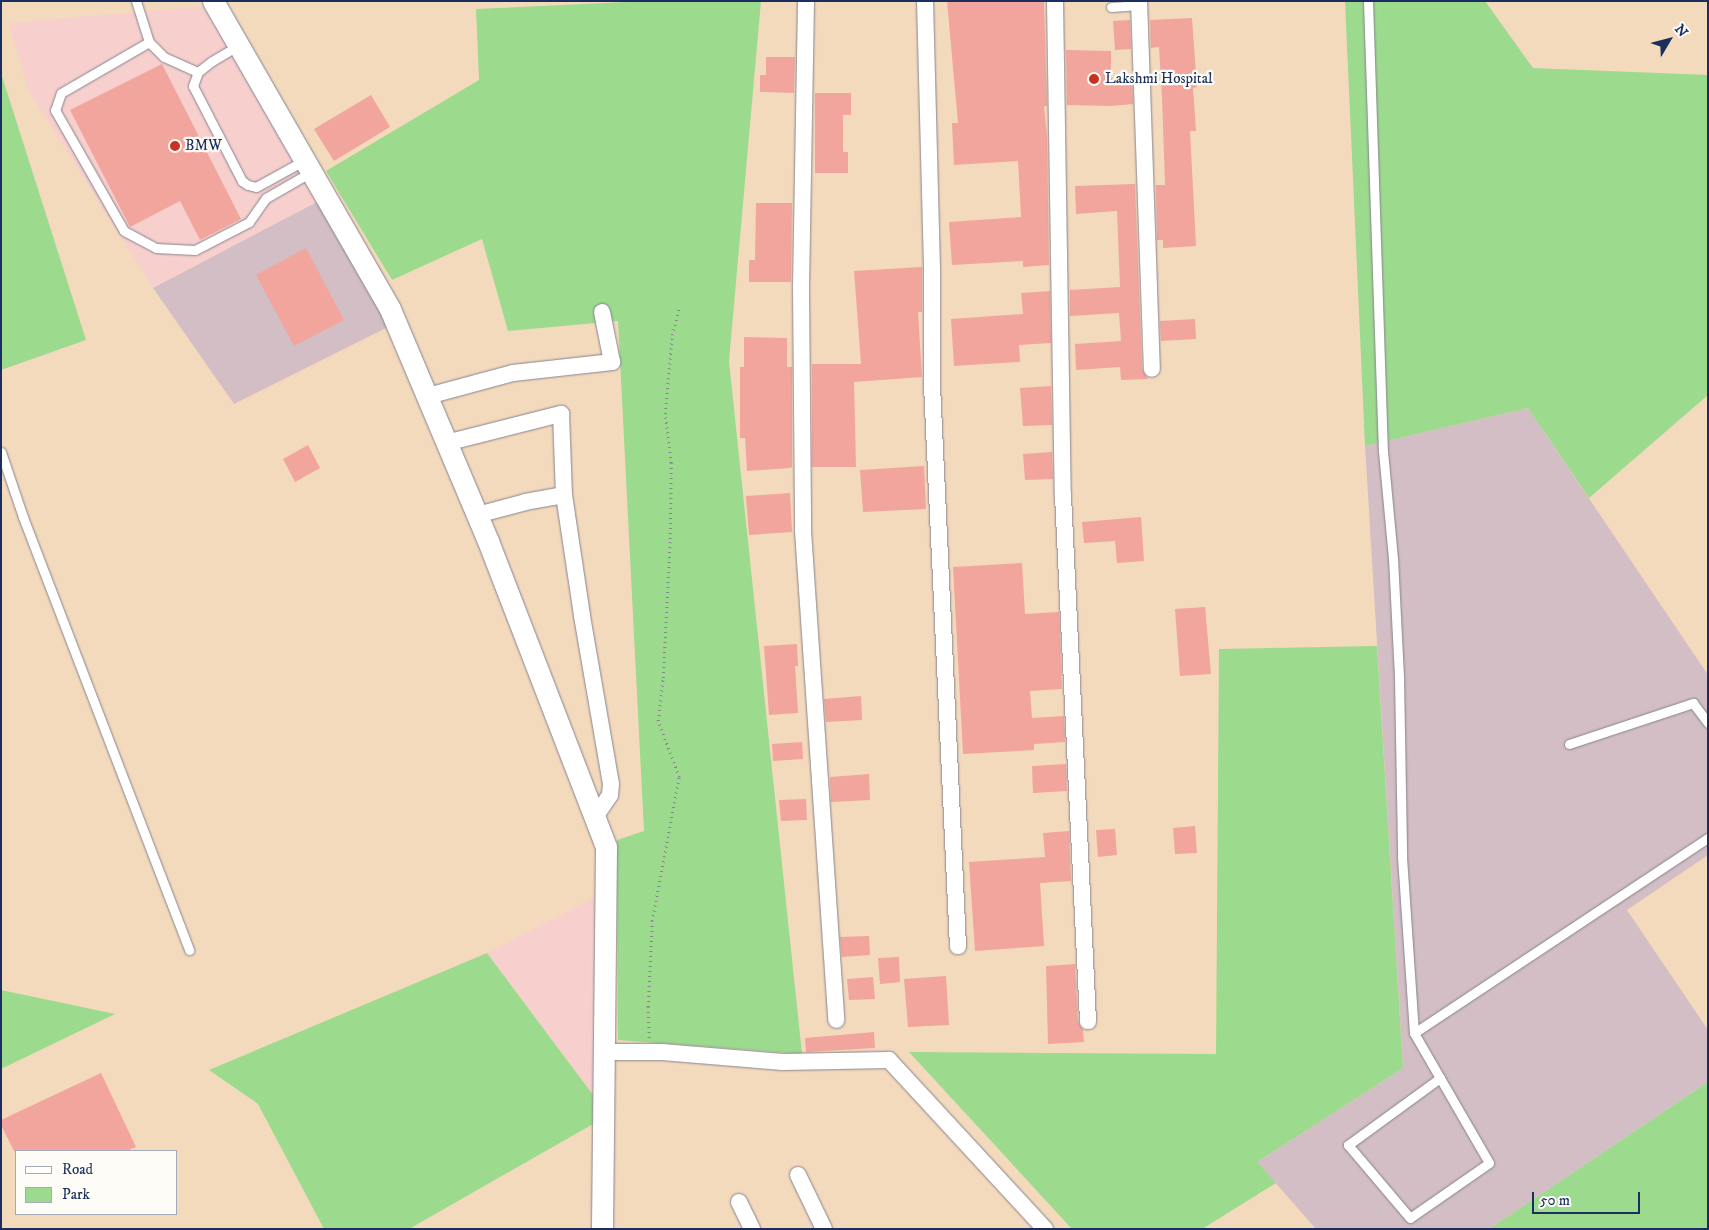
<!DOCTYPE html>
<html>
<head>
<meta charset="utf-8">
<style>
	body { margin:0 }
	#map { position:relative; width:1709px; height:1230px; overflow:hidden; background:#f4dabd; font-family:"IM FELL DW Pica",serif }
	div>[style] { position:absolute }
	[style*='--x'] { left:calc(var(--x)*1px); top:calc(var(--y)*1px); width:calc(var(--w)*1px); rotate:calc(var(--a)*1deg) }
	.built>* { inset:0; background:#f7d0ce }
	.industrial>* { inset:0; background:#d2bec4 }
	.green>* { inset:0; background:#9cda8e }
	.building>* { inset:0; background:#f1a59c }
	.path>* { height:2.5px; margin-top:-1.25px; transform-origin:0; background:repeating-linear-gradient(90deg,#88848e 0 1px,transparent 0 5px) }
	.roads { filter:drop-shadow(0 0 1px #88848e) drop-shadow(0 0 1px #88848e) }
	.service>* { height:9px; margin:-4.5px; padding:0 4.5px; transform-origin:4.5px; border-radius:4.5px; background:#fff }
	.minor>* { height:16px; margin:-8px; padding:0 8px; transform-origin:8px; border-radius:8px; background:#fff }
	.tertiary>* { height:21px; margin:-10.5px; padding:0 10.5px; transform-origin:10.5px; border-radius:10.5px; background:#fff }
	.dots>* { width:14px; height:14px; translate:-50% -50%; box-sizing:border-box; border:2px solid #fdfcf7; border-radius:50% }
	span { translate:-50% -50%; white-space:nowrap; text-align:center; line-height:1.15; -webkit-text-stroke:4.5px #fdfcf7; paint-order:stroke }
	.poi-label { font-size:15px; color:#1b2f5e }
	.left { translate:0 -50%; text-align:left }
	.frame { position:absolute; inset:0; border:2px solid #1b2f5e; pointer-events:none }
	.legend { position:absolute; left:15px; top:1150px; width:162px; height:65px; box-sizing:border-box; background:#fdfcf7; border:1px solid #a3aaba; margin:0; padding:6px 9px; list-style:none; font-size:15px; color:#1b2f5e }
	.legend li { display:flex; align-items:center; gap:10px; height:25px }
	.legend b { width:25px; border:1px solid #a3aaba }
	.north { position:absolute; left:1644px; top:15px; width:50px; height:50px; -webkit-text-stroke:4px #fdfcf7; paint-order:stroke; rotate:53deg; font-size:14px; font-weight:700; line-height:20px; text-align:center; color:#1b2f5e }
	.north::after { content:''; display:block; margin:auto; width:18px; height:22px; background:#1b2f5e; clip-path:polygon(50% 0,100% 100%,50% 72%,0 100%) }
	.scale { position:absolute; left:1532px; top:1192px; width:108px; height:22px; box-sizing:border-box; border:2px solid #1b2f5e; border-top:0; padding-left:6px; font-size:15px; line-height:18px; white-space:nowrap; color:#1b2f5e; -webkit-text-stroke:4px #fdfcf7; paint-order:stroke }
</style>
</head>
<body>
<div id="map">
	<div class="built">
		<div style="clip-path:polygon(205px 6px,319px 201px,153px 288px,28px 90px,9px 23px)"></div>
		<div style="clip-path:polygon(595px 897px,593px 1095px,487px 953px)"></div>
	</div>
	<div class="industrial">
		<div style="clip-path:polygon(319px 201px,388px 327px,234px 404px,153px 288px)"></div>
		<div style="clip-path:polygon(1528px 408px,1708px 675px,1708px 855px,1627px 910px,1708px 1030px,1708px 1082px,1489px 1229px,1316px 1229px,1257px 1162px,1403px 1068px,1365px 446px)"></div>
	</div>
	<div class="green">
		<div style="clip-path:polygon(649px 1px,761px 1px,729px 361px,802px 1054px,618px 1040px,617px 840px,644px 831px,618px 321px,508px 331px,482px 239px,392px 280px,326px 171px,479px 80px,476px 9px)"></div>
		<div style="clip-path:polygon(1345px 1px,1485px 1px,1533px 68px,1708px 75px,1708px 395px,1589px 498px,1528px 408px,1365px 446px)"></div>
		<div style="clip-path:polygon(1px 73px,86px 340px,1px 370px)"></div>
		<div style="clip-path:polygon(1377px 646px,1403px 1068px,1257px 1162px,1276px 1183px,1202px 1229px,1072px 1229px,909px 1052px,1216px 1054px,1219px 649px)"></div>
		<div style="clip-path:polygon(487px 953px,593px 1095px,593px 1124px,409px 1229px,324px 1229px,258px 1104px,209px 1070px)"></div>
		<div style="clip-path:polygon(1px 990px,115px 1014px,1px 1069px)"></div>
		<div style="clip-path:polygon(1708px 1082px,1708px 1229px,1489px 1229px)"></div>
	</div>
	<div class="building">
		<div style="clip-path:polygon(947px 1px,1044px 1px,1047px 106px,1044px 106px,1047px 136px,1049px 265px,1023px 267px,1023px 261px,952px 265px,949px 222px,1021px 217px,1018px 161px,954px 165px,952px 123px,958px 123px)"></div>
		<div style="clip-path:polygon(1192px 18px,1197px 87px,1193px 88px,1196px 131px,1190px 131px,1196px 246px,1163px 248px,1163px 240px,1157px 240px,1156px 185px,1165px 185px,1162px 97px,1159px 47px,1151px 48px,1150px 20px)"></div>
		<div style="clip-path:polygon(1130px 20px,1131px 49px,1115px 50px,1113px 21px)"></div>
		<div style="clip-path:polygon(1066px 50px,1111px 51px,1111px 78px,1132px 77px,1133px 104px,1111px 106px,1067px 105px)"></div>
		<div style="clip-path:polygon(766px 57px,795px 57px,794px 93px,760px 92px,760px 75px,766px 75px)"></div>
		<div style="clip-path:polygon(162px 64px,241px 219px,200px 240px,180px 201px,130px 227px,70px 110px)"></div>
		<div style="clip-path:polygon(815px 93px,851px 93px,851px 115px,843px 115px,843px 152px,848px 152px,848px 173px,815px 173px)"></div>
		<div style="clip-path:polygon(371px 95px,390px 127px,334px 161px,314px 129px)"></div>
		<div style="clip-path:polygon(1135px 184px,1142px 369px,1148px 379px,1121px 380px,1120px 367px,1076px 370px,1075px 344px,1121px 341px,1119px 313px,1070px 316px,1070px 290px,1120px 287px,1117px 211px,1076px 214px,1075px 186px)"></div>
		<div style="clip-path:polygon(756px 203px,792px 203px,791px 282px,749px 282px,749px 260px,755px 260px)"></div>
		<div style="clip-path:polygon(306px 248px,344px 320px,294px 346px,256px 275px)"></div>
		<div style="clip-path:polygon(922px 267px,922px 312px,918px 312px,922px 377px,854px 382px,856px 467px,812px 467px,812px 364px,861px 364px,854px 271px)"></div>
		<div style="clip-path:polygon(1050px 291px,1051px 343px,1019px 345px,1020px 362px,954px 366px,951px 319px,1023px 314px,1021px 293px)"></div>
		<div style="clip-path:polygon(1195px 319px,1196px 339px,1161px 341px,1160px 321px)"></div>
		<div style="clip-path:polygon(744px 337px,787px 338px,787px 367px,792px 367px,792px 467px,790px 468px,747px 471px,745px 438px,740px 438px,740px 367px,744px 367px)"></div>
		<div style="clip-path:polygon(1051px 386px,1052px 425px,1023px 426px,1020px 388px)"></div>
		<div style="clip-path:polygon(308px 445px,320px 468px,295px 482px,283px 459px)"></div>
		<div style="clip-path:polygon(1052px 452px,1053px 479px,1025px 480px,1023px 454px)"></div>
		<div style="clip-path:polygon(924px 466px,926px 509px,863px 512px,860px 470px)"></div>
		<div style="clip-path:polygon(790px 493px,792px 532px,749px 535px,746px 496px)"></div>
		<div style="clip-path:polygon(1141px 517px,1144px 561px,1117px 563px,1115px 541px,1084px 543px,1082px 522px)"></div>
		<div style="clip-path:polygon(1022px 563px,1025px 614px,1059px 612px,1062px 689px,1030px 691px,1032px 718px,1064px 716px,1065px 742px,1034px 744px,1034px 750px,963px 754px,953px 567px)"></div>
		<div style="clip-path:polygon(1205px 607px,1211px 674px,1180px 676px,1175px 609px)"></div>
		<div style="clip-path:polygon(797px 644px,798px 666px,795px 666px,798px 713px,769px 715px,764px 646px)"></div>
		<div style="clip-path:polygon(861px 696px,862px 720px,826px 722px,824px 699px)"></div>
		<div style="clip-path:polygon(802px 742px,803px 759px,773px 761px,772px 744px)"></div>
		<div style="clip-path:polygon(1066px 764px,1067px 791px,1033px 793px,1032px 766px)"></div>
		<div style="clip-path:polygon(869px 774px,870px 800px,831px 802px,830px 777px)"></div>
		<div style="clip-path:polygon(806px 799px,807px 820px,781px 821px,779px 800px)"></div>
		<div style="clip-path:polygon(1195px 826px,1197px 853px,1175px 854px,1173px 828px)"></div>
		<div style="clip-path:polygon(1115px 829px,1117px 855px,1098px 857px,1096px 830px)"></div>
		<div style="clip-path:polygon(1069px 831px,1071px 881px,1040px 883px,1044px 946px,975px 951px,969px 862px,1045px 857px,1043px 833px)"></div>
		<div style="clip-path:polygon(869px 936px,870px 955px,842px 957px,840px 937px)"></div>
		<div style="clip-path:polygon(899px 957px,900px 982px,880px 984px,878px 958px)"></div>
		<div style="clip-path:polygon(1075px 964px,1078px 1021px,1083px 1030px,1084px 1042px,1048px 1044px,1046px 966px)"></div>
		<div style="clip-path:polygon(946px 976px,949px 1025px,908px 1027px,904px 979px)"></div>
		<div style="clip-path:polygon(873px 977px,875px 999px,849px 1000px,847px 979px)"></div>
		<div style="clip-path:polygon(874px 1032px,875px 1048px,806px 1052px,805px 1038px)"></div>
		<div style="clip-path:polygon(101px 1073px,136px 1147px,126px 1151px,14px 1151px,1px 1125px,1px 1120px)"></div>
	</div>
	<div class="path">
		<div style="--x:649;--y:1038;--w:31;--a:-92"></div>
		<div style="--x:648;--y:1007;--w:86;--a:-87.3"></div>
		<div style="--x:652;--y:921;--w:147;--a:-79.4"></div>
		<div style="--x:679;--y:777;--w:60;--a:-110.6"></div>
		<div style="--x:658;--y:721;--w:43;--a:-83.4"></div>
		<div style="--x:663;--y:678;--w:139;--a:-87.1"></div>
		<div style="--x:670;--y:539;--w:76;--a:-89.2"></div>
		<div style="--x:671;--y:463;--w:49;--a:-97"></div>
		<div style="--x:665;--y:414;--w:79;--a:-84.9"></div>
		<div style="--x:672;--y:335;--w:28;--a:-75"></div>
	</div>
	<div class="roads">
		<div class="service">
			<div style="--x:136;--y:1;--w:43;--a:72.4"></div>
			<div style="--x:149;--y:42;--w:21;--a:45"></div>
			<div style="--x:164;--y:57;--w:37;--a:24"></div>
			<div style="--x:1368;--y:1;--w:450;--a:88.1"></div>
			<div style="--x:1383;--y:451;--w:107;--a:84.7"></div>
			<div style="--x:1393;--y:558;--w:119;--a:87.1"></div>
			<div style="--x:1399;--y:677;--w:180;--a:89"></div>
			<div style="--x:1402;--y:857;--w:176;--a:86.1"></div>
			<div style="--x:1414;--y:1033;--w:52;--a:60"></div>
			<div style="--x:1440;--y:1078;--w:98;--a:60"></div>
			<div style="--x:1489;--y:1163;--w:96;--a:145.2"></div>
			<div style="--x:1410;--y:1218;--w:96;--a:-130.3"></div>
			<div style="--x:1348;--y:1145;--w:114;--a:-36.1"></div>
			<div style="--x:1111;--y:7;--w:29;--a:-4"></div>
			<div style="--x:149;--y:42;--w:102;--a:149.9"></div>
			<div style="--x:61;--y:93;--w:18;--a:109"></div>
			<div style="--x:55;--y:110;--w:139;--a:60.3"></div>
			<div style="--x:124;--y:231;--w:36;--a:28"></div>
			<div style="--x:156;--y:248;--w:39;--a:3"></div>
			<div style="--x:195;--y:250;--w:61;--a:-27.4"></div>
			<div style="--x:249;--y:222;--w:29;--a:-55"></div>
			<div style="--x:266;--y:198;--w:52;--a:-30"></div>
			<div style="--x:239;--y:45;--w:31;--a:149"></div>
			<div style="--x:212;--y:61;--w:18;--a:142"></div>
			<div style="--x:198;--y:72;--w:15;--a:110"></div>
			<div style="--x:193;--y:86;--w:107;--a:62.7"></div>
			<div style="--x:242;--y:181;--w:7;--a:34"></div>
			<div style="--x:248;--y:185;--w:8;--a:14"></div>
			<div style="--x:256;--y:187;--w:56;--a:-28.9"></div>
			<div style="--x:1;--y:452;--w:69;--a:71.3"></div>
			<div style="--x:23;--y:517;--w:464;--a:69"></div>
			<div style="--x:1569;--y:744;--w:131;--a:-18.3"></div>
			<div style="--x:1693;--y:703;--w:25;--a:53"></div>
			<div style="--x:1414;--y:1033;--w:353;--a:-33.6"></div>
		</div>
		<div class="minor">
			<div style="--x:806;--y:1;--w:286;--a:91"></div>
			<div style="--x:801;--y:287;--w:244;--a:89.5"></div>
			<div style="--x:803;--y:531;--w:490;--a:86.1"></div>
			<div style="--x:925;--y:1;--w:270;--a:88.5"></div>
			<div style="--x:932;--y:271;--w:114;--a:90"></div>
			<div style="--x:932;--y:385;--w:562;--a:87.35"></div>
			<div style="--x:1055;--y:1;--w:494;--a:89.1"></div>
			<div style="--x:1063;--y:495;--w:527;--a:87.28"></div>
			<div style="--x:1139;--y:1;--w:368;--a:88"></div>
			<div style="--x:428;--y:396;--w:88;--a:-15.1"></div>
			<div style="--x:513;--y:373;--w:100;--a:-6.3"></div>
			<div style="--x:612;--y:362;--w:51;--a:-101.3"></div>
			<div style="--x:446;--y:443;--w:119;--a:-14.2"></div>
			<div style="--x:561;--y:414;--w:81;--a:87.9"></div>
			<div style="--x:564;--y:495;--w:39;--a:170"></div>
			<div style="--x:526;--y:502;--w:51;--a:165.1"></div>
			<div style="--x:564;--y:495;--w:122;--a:81.5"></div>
			<div style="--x:582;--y:616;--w:170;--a:80.2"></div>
			<div style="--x:611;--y:784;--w:11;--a:95"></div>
			<div style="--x:610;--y:795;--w:27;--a:124"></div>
			<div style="--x:604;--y:1052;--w:58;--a:0"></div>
			<div style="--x:662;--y:1052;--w:121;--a:4.7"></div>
			<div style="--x:783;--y:1062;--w:106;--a:-1.1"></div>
			<div style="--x:889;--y:1060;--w:230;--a:47.3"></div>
			<div style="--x:798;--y:1175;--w:60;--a:64.3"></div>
			<div style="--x:739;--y:1202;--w:30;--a:64"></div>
		</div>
		<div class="tertiary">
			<div style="--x:213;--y:1;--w:355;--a:60.1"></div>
			<div style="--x:390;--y:309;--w:252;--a:67.1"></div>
			<div style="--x:488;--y:541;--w:328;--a:68.9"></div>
			<div style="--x:606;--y:847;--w:382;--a:90.6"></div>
		</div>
	</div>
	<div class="dots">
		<div style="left:1094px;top:79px;background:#c8321e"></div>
		<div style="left:175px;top:146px;background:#c8321e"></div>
	</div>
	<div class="poi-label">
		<span class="left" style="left:1105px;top:79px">Lakshmi Hospital</span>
		<span class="left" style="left:185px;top:146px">BMW</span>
	</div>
	<div class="frame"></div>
	<ul class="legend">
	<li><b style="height:6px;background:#fff"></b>Road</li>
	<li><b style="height:14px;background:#9cda8e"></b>Park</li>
	</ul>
	<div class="north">N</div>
	<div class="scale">50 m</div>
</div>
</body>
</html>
